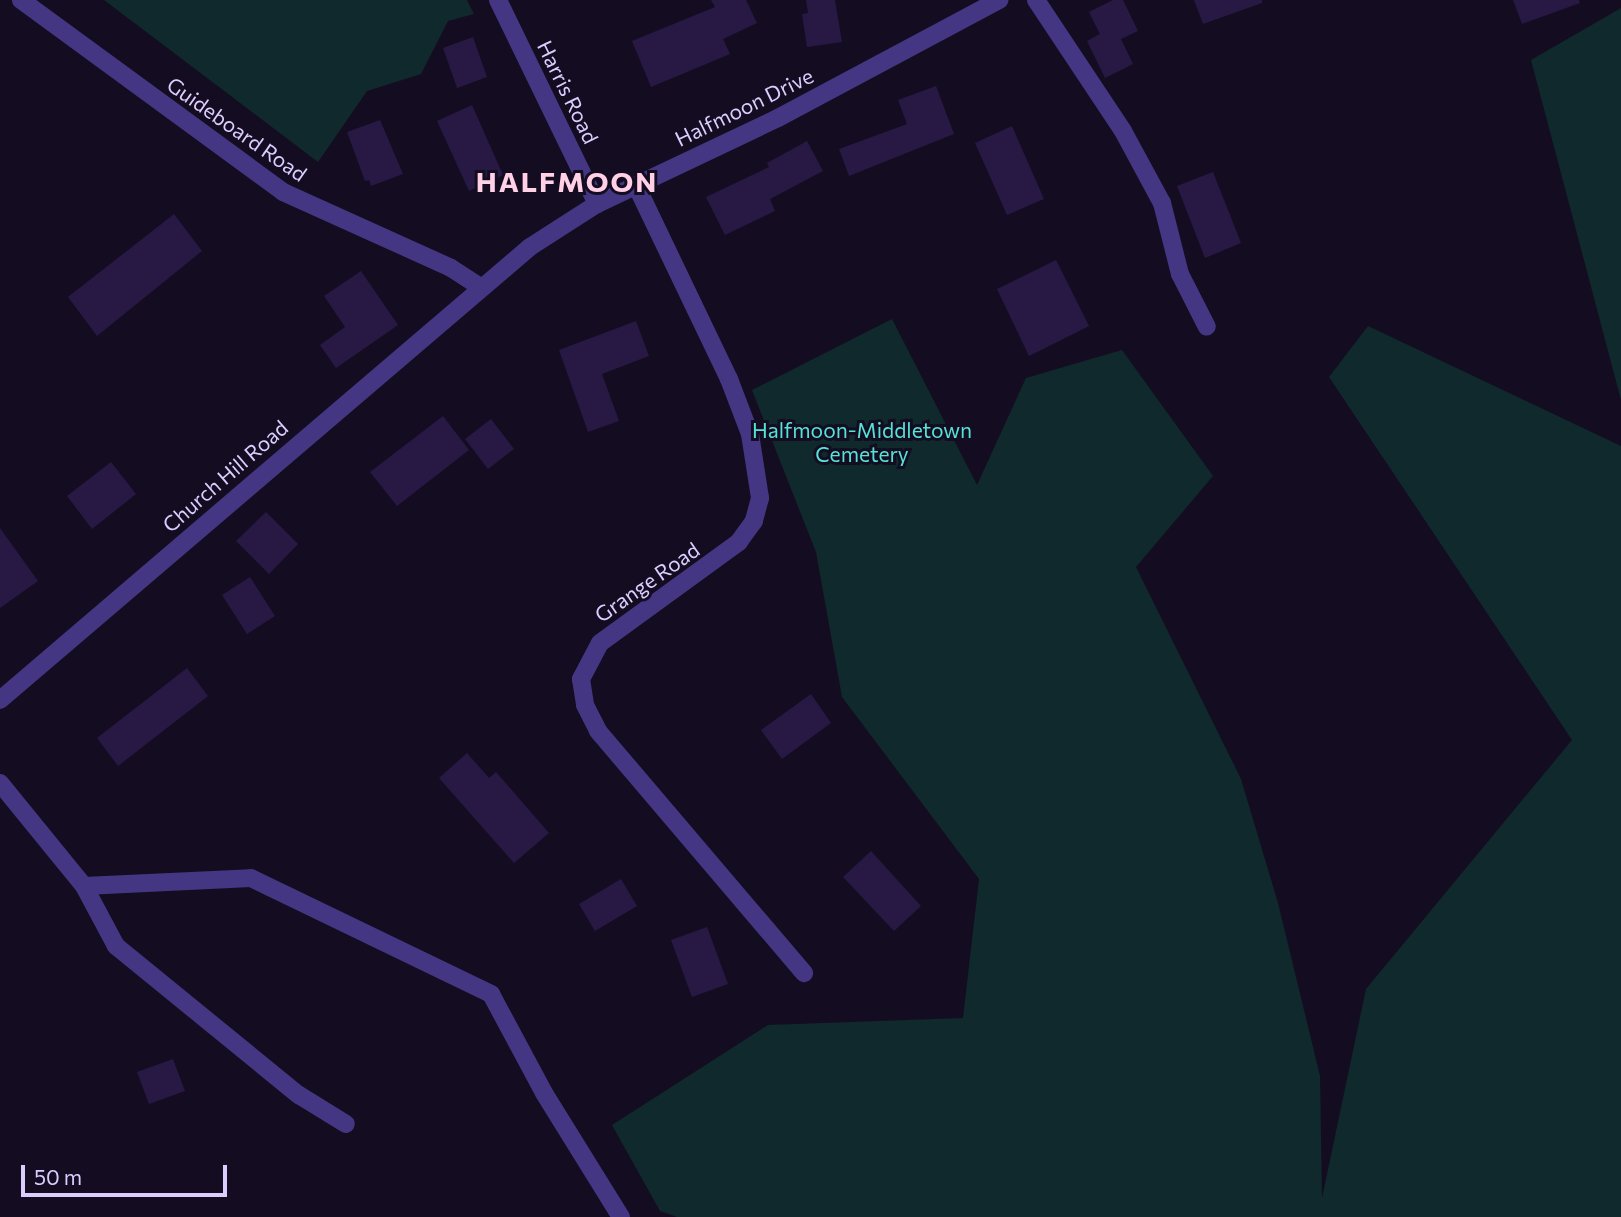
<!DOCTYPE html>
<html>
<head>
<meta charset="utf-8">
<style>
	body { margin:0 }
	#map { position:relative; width:1621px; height:1217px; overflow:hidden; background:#140d22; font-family:Commissioner,sans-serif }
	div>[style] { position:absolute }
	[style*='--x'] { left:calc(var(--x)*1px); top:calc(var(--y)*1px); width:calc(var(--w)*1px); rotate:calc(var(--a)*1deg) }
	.green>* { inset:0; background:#0f292c }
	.building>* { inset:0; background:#281844 }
	.minor>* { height:18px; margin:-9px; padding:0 9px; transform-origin:9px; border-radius:9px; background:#453683 }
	span { translate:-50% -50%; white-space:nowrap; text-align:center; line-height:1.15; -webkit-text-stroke:6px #140d22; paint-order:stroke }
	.street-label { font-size:21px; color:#dbceff }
	.park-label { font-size:21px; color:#55e3d7 }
	.district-label { font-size:28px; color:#ffd0e6; font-weight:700; letter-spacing:2px }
	.scale { position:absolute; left:21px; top:1165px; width:206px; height:32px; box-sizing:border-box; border:4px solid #dbceff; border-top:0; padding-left:9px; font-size:21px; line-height:24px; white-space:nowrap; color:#dbceff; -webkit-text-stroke:5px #140d22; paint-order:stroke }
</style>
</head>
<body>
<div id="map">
	<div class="green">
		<div style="clip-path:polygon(104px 0,467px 0,474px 14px,448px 21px,421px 74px,367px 91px,318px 162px)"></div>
		<div style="clip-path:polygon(1621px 8px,1621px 400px,1531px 60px)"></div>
		<div style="clip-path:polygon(892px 319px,977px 485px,1026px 378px,1122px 350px,1213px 476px,1136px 567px,1241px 779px,1278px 903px,1320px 1076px,1322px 1198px,1366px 989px,1572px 740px,1329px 377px,1368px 326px,1621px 446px,1621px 1217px,677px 1217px,660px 1211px,612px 1125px,768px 1025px,963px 1018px,979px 879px,842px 697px,816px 552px,752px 390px)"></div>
	</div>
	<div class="building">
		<div style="clip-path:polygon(711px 0,746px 0,757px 23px,723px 39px,730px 54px,651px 87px,632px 41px,715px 7px)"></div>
		<div style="clip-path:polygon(806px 0,835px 0,842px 42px,807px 47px,802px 14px,808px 13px)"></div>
		<div style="clip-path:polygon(1113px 0,1123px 0,1138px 31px,1121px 39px,1133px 64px,1105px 78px,1087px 41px,1100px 34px,1089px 12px)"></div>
		<div style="clip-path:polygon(1194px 0,1262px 0,1262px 3px,1203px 24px)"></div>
		<div style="clip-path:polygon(1513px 0,1579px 0,1580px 3px,1522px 24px)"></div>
		<div style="clip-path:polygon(473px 37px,487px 77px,457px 88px,443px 48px)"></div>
		<div style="clip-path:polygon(936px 86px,954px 134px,849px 176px,839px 149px,907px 124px,898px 100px)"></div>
		<div style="clip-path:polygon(472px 105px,503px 175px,469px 191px,437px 121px)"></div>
		<div style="clip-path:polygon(380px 120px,403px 174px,371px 186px,369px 180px,365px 181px,347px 132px)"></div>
		<div style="clip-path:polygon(1012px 126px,1044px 199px,1007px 215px,975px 143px)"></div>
		<div style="clip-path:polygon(807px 141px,823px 171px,770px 199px,775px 211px,725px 235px,706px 197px,769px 167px,767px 163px)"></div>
		<div style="clip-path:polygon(1213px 172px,1241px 243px,1205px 258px,1177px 186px)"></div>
		<div style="clip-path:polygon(174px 214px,202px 251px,97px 336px,68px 297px)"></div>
		<div style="clip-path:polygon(1056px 260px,1089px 326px,1029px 356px,997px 289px)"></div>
		<div style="clip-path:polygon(361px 271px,398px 325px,336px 368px,320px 345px,345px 327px,324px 296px)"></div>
		<div style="clip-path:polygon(636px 321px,649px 356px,602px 374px,619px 421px,588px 432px,559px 350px)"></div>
		<div style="clip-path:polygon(443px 416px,469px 450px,397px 506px,370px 472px)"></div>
		<div style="clip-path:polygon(491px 419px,514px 449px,488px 469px,465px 439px)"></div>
		<div style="clip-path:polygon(111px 462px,136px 494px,92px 529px,67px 496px)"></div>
		<div style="clip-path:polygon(266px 512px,298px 544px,269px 574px,236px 541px)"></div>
		<div style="clip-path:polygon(0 528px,38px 581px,0 608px)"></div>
		<div style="clip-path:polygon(250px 577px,275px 616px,247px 634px,222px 595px)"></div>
		<div style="clip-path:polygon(187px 668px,208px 696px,118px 766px,97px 738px)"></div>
		<div style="clip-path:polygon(811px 694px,831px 723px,782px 759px,761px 730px)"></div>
		<div style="clip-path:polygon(467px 753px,489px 778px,496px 772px,549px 833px,514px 863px,439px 778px)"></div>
		<div style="clip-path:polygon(871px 851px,921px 906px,894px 931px,843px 877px)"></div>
		<div style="clip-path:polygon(621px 879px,637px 906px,595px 931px,579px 904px)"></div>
		<div style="clip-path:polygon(707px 927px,728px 984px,692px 997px,671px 940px)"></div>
		<div style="clip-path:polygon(173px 1059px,185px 1091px,149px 1104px,137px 1072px)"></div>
	</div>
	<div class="minor">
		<div style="--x:21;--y:0;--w:325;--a:36.2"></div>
		<div style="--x:283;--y:192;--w:184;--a:24.3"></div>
		<div style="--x:451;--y:268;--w:35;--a:33"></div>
		<div style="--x:498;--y:0;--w:227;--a:64.1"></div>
		<div style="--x:1036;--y:0;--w:157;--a:56.4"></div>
		<div style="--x:1123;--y:131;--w:82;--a:61.6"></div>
		<div style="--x:1162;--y:203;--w:73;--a:75.8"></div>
		<div style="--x:1180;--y:274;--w:59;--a:63"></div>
		<div style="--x:636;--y:185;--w:215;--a:64.4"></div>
		<div style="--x:729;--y:379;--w:59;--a:69.1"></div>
		<div style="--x:750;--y:434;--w:65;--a:81.1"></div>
		<div style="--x:760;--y:498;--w:24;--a:105"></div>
		<div style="--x:754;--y:521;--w:26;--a:126"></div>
		<div style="--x:739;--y:542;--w:172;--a:144"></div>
		<div style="--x:600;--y:643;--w:41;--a:117.8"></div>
		<div style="--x:581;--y:679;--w:26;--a:81"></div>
		<div style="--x:585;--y:705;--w:29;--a:63"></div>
		<div style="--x:598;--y:731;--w:318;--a:49.6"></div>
		<div style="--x:0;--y:700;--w:697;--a:-40.52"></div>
		<div style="--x:530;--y:247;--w:80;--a:-32.7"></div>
		<div style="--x:597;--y:204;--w:200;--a:-25.4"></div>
		<div style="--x:778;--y:118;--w:251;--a:-28.1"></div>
		<div style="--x:0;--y:783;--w:133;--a:50.8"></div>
		<div style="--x:84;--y:886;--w:167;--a:-2.7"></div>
		<div style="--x:251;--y:878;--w:267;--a:25.8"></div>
		<div style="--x:491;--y:994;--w:112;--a:61.8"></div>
		<div style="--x:544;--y:1093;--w:146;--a:58.2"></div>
		<div style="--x:84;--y:886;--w:68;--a:61.9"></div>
		<div style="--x:116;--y:946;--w:236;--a:39.2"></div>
		<div style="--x:299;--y:1095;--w:55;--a:31.7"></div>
	</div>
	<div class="street-label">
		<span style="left:568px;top:92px;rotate:64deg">Harris Road</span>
		<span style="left:744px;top:107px;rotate:-26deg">Halfmoon Drive</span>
		<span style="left:237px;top:129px;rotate:35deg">Guideboard Road</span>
		<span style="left:225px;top:476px;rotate:-41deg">Church Hill Road</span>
		<span style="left:647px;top:582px;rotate:-35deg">Grange Road</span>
	</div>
	<div class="park-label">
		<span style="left:862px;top:442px">Halfmoon-Middletown<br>Cemetery</span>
	</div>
	<div class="district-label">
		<span style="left:567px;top:181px">HALFMOON</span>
	</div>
	<div class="scale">50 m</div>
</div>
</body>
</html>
